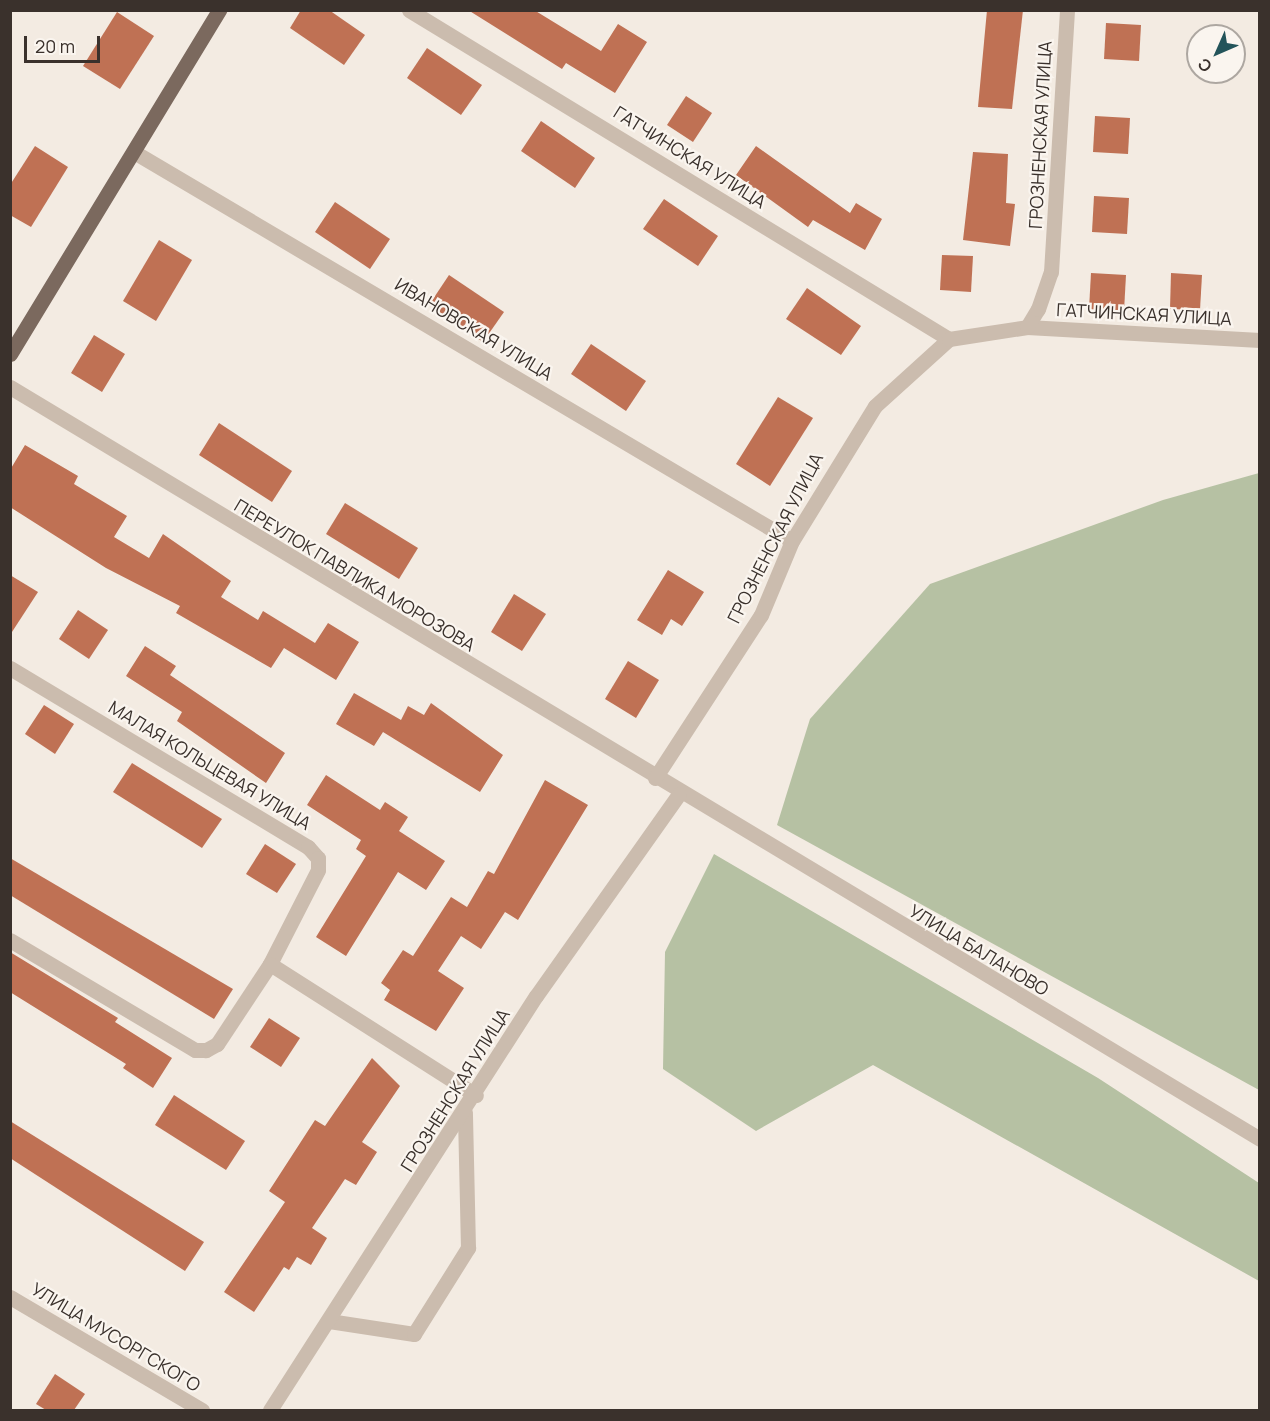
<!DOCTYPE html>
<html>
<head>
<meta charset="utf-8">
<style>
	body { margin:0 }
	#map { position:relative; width:1270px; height:1421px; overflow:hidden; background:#f3ebe2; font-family:Manrope,sans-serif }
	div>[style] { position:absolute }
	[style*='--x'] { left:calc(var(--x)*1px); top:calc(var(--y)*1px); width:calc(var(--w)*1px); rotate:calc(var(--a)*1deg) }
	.green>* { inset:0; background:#b6c1a3 }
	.building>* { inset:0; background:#bf7154 }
	.minor>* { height:15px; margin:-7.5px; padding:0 7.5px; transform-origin:7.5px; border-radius:7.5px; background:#cbbcae }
	.major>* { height:15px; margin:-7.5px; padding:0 7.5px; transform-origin:7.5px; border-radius:7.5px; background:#7b695e }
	span { translate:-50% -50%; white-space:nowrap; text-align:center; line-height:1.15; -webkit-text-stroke:4.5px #faf5ef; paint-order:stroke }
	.street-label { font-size:18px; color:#3a312c }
	.frame { position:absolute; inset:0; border:12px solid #3a312c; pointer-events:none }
	.north { position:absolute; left:1186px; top:24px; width:60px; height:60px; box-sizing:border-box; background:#faf5ef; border:2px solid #ada7a1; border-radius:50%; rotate:225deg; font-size:16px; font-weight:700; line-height:24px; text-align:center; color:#3a312c }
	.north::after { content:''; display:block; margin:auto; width:21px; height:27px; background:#23545a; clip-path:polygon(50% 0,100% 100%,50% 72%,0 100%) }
	.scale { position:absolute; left:24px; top:36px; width:76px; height:27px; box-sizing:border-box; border:3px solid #3a312c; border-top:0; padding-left:8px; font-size:18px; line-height:21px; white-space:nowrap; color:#3a312c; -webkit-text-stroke:4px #faf5ef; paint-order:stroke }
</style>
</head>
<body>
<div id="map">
	<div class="green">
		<div style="clip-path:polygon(1259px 473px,1260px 473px,1259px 1090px,777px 825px,810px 719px,930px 584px,1163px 500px)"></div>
		<div style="clip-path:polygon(714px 854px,1098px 1078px,1259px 1183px,1259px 1281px,873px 1065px,756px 1131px,663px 1069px,665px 952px)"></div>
	</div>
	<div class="building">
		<div style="clip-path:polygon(301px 10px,329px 10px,365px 35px,344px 65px,290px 28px)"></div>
		<div style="clip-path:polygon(468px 10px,534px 10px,601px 51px,618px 24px,647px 42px,615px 93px,566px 63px,562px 69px)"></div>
		<div style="clip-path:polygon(987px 10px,1023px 10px,1012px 109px,978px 107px)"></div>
		<div style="clip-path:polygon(117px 12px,154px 36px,120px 89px,83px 66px)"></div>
		<div style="clip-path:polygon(1106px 23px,1141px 25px,1139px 61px,1104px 59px)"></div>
		<div style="clip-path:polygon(427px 48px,482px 85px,461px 115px,407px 78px)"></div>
		<div style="clip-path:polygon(686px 96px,712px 113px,693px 142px,667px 125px)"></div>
		<div style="clip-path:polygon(1095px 116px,1130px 118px,1128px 154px,1093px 152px)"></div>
		<div style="clip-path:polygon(541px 121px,595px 158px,575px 188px,521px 151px)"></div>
		<div style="clip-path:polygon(35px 146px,68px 167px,31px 227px,10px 215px,10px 185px)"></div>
		<div style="clip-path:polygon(756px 146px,850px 213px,856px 203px,882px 219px,865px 250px,813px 220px,808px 227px,736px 175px)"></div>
		<div style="clip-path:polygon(973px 152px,1008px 154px,1006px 203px,1015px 204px,1010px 246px,963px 240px)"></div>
		<div style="clip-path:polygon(1094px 196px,1129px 198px,1127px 234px,1092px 232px)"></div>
		<div style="clip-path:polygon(664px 199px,718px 236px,698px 266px,643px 229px)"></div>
		<div style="clip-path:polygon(335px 202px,390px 239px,370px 269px,315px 232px)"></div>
		<div style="clip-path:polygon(159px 240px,192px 260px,156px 321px,123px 301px)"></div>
		<div style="clip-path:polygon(942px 255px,973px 256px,971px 292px,940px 290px)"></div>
		<div style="clip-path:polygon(1091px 273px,1126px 275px,1124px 311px,1089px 309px)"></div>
		<div style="clip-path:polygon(1171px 273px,1202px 275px,1200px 310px,1170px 309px)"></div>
		<div style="clip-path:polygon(449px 275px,504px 312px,483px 342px,429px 305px)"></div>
		<div style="clip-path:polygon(807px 288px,861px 326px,841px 355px,786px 319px)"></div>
		<div style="clip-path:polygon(94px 335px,125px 354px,102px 392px,71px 373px)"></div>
		<div style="clip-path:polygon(591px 344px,646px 381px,626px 411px,571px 374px)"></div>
		<div style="clip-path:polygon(778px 397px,813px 418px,770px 486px,736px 464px)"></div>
		<div style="clip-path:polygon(219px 423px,292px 471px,272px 502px,199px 455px)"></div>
		<div style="clip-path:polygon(25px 445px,78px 476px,74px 484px,127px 516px,114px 537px,149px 558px,163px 534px,231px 581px,221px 597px,258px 620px,263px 611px,315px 643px,328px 623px,359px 642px,336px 680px,284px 648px,271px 668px,176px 613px,180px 606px,106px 568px,10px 507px,10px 470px)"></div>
		<div style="clip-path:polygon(345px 503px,418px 548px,399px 579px,326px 534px)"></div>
		<div style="clip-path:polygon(668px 570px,704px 592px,682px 626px,671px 619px,662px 635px,637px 620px)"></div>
		<div style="clip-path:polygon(10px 575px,38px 592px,10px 635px)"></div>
		<div style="clip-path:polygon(514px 594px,546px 614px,522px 651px,491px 632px)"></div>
		<div style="clip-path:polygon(78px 610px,108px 630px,89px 659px,59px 639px)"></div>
		<div style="clip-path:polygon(145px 646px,176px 666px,170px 675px,285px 753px,266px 783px,177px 721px,182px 712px,126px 676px)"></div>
		<div style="clip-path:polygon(628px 661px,659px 680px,636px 718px,605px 699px)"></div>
		<div style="clip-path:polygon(354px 693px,401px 720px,408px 706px,424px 715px,431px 703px,503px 755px,480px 792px,383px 732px,374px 746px,336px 724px)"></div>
		<div style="clip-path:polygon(44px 705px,74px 724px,55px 754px,25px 734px)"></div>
		<div style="clip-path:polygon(132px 763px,222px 819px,202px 848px,113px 792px)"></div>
		<div style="clip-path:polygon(326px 775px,380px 810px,385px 802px,408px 817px,399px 831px,445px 861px,426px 890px,398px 872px,346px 956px,316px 937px,366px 856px,356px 849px,361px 840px,307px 805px)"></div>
		<div style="clip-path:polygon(545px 780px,588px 805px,518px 920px,505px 912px,481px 949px,461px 936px,438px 971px,464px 988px,436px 1031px,384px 1000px,390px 990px,381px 983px,403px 950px,413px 956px,451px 897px,467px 907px,488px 871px,494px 874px)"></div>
		<div style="clip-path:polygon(265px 844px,296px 864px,277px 893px,246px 874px)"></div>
		<div style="clip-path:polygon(10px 858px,233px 989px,214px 1019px,10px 895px)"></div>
		<div style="clip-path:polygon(10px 952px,118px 1018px,115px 1022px,172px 1058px,153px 1088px,123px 1068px,126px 1064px,10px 992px)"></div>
		<div style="clip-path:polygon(269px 1018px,300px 1038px,281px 1067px,250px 1047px)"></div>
		<div style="clip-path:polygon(372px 1058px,400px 1086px,362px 1142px,377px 1152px,356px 1185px,345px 1179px,312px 1228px,327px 1238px,311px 1265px,297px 1257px,289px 1270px,284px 1267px,254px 1312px,224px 1292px,285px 1202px,269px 1191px,315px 1120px,325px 1126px)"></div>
		<div style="clip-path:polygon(174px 1095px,245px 1141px,226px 1170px,155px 1125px)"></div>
		<div style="clip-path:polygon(10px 1121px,204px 1242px,185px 1271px,10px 1158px)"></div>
		<div style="clip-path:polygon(55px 1374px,85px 1394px,74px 1410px,46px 1410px,36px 1404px)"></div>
	</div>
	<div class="minor">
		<div style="--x:409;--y:10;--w:632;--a:31.35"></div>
		<div style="--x:134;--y:152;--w:764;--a:30.59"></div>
		<div style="--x:1027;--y:327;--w:233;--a:3.2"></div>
		<div style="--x:10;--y:387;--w:1459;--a:31.03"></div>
		<div style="--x:10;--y:668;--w:348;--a:31"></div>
		<div style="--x:308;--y:847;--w:15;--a:48"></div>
		<div style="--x:318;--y:858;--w:12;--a:90"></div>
		<div style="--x:318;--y:870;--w:106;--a:117.1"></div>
		<div style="--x:270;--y:964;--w:96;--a:123.5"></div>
		<div style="--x:217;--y:1044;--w:13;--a:151"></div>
		<div style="--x:206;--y:1050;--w:11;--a:180"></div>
		<div style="--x:195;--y:1050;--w:215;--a:-149.3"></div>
		<div style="--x:655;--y:778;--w:194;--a:-57"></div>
		<div style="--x:761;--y:615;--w:80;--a:-67.3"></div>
		<div style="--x:792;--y:541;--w:158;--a:-58.4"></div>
		<div style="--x:875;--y:406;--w:100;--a:-42.2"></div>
		<div style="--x:949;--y:339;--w:79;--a:-8.7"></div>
		<div style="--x:1027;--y:327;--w:21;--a:-59"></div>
		<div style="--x:1038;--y:309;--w:39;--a:-71"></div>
		<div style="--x:1051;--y:272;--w:262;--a:-86.5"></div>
		<div style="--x:270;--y:964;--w:244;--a:32.5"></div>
		<div style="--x:10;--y:1297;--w:223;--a:30.5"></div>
		<div style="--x:329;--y:1321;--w:86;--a:8.7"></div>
		<div style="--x:414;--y:1334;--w:102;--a:-57.9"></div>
		<div style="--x:468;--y:1248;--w:136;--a:-91.3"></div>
		<div style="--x:270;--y:1410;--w:492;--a:-57.3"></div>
		<div style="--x:536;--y:996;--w:247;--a:-54.7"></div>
	</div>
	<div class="major">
		<div style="--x:10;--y:354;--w:403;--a:-58.7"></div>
	</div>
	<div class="street-label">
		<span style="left:1040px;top:135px;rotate:-87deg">ГРОЗНЕНСКАЯ УЛИЦА</span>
		<span style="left:690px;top:157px;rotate:32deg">ГАТЧИНСКАЯ УЛИЦА</span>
		<span style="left:1144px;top:314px;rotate:3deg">ГАТЧИНСКАЯ УЛИЦА</span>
		<span style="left:474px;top:329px;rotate:31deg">ИВАНОВСКАЯ УЛИЦА</span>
		<span style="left:775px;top:538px;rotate:-63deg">ГРОЗНЕНСКАЯ УЛИЦА</span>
		<span style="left:355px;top:575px;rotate:31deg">ПЕРЕУЛОК ПАВЛИКА МОРОЗОВА</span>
		<span style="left:210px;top:765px;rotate:31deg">МАЛАЯ КОЛЬЦЕВАЯ УЛИЦА</span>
		<span style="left:979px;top:950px;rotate:31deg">УЛИЦА БАЛАНОВО</span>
		<span style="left:455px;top:1090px;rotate:-58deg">ГРОЗНЕНСКАЯ УЛИЦА</span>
		<span style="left:116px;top:1337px;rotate:31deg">УЛИЦА МУСОРГСКОГО</span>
	</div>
	<div class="frame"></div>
	<div class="north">С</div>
	<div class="scale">20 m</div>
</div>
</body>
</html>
